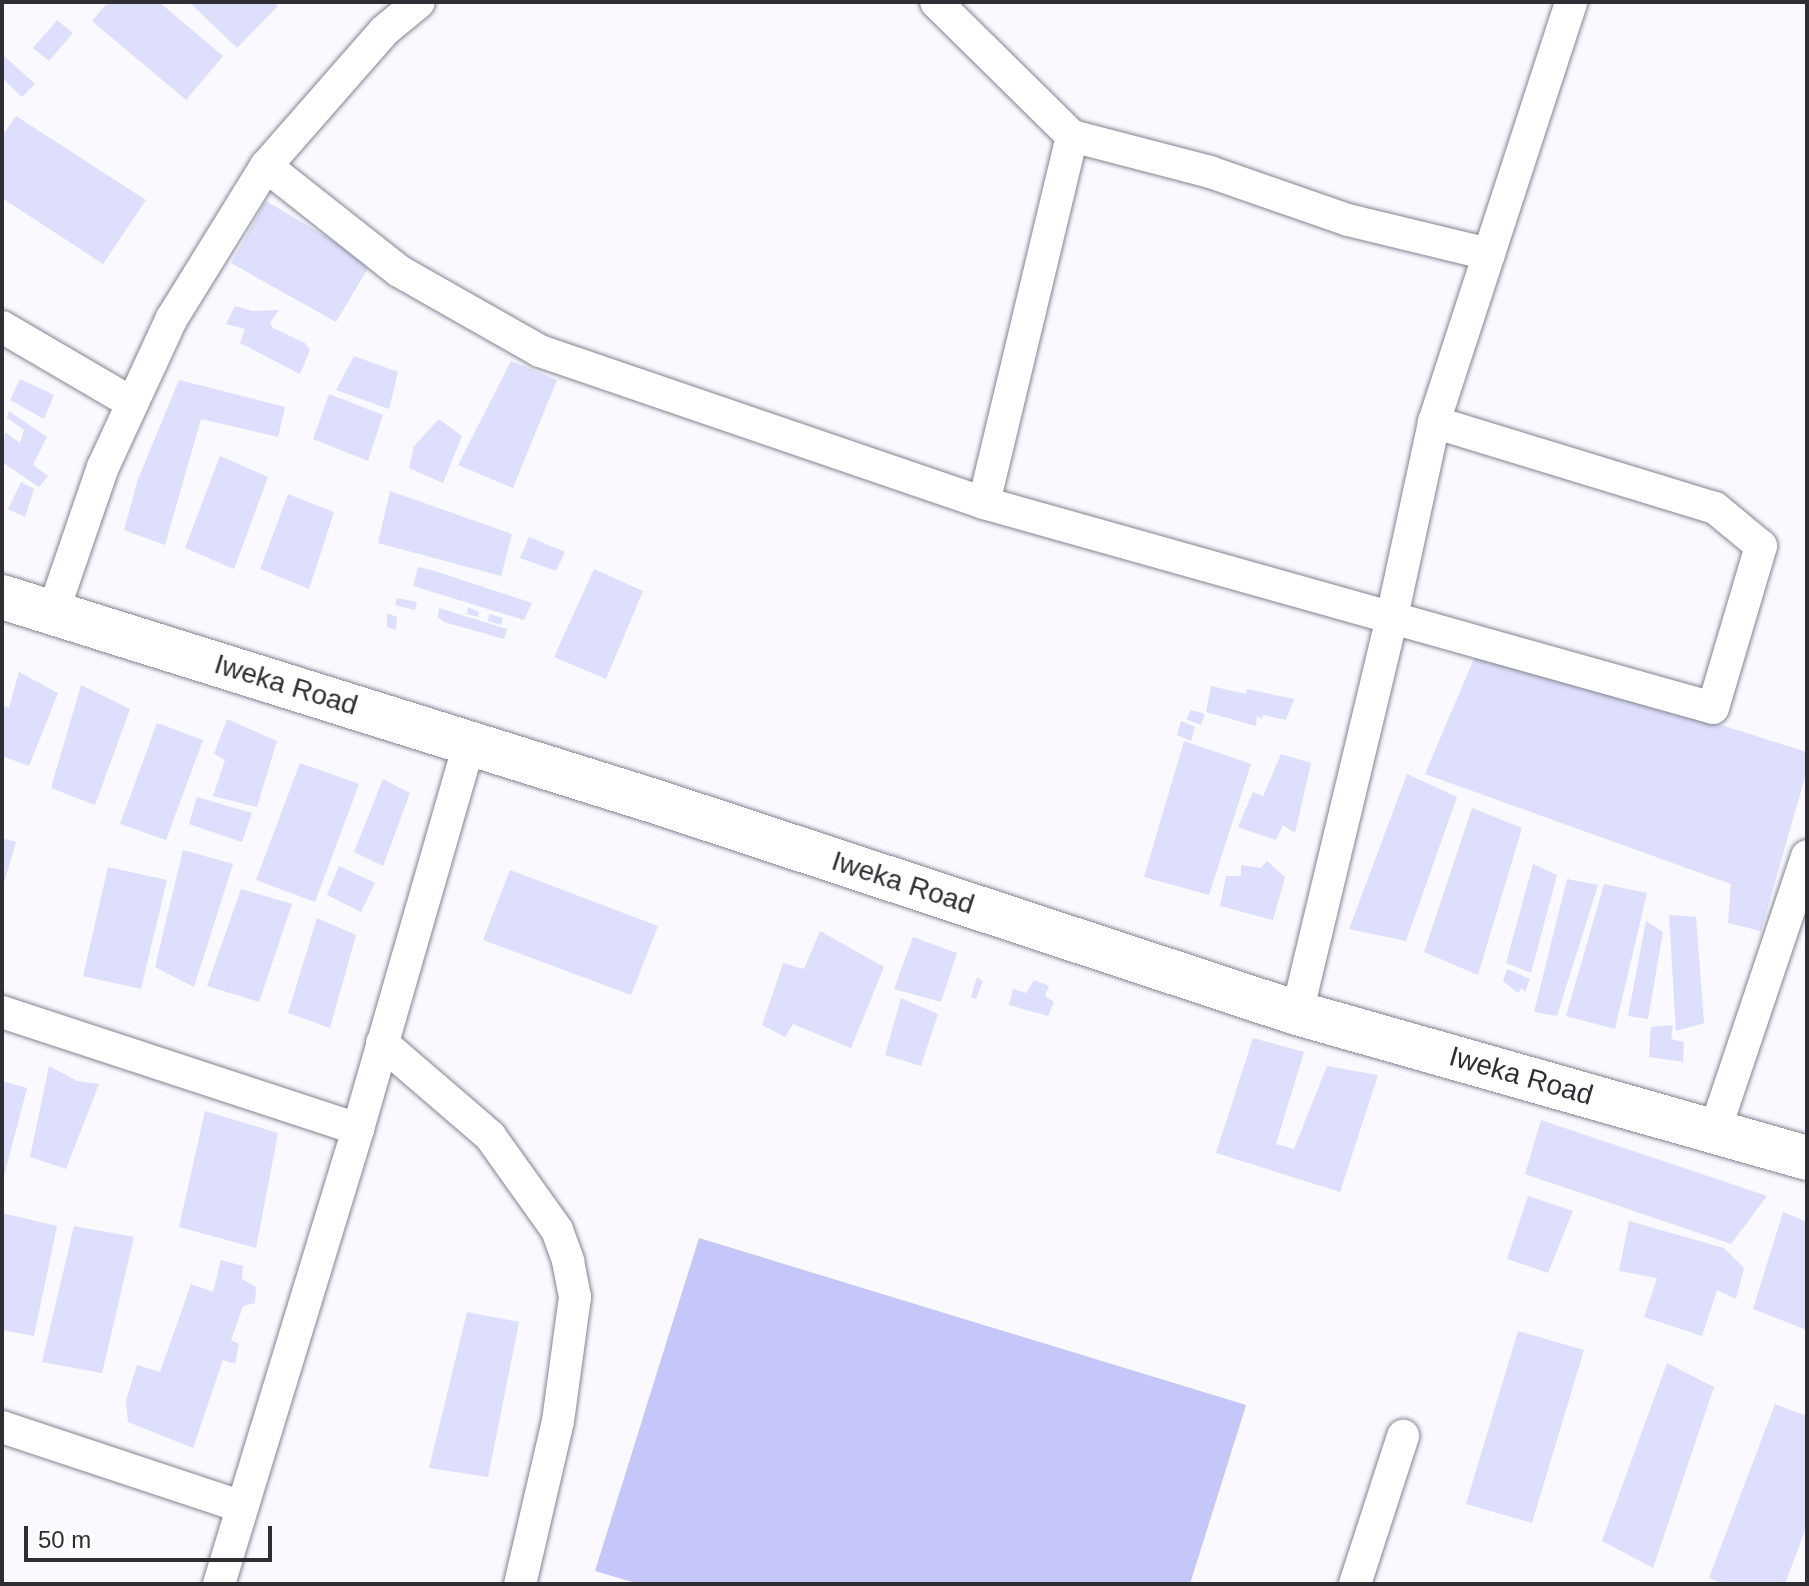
<!DOCTYPE html>
<html>
<head>
<meta charset="utf-8">
<style>
	body { margin:0 }
	#map { position:relative; width:1809px; height:1586px; overflow:hidden; background:#f9f9ff; font-family:Helvetica,sans-serif }
	div>[style] { position:absolute }
	[style*='--x'] { left:calc(var(--x)*1px); top:calc(var(--y)*1px); width:calc(var(--w)*1px); rotate:calc(var(--a)*1deg) }
	.green>* { inset:0; background:#c5c7f9 }
	.building>* { inset:0; background:#dddffc }
	.roads { filter:drop-shadow(0 0 2px #838491) drop-shadow(0 0 2px #838491) }
	.street>* { height:32px; margin:-16px; padding:0 16px; transform-origin:16px; border-radius:16px; background:#fff }
	.secondary>* { height:44px; margin:-22px; padding:0 22px; transform-origin:22px; border-radius:22px; background:#fff }
	span { translate:-50% -50%; white-space:nowrap; text-align:center; line-height:1.15; -webkit-text-stroke:6px #fff; paint-order:stroke }
	.street-label { font-size:28px; color:#2e2e34 }
	.frame { position:absolute; inset:0; border:4px solid #2e2e34; pointer-events:none }
	.scale { position:absolute; left:24px; top:1526px; width:248px; height:36px; box-sizing:border-box; border:4px solid #2e2e34; border-top:0; padding-left:10px; font-size:24px; line-height:28px; white-space:nowrap; color:#2e2e34; -webkit-text-stroke:6px #fff; paint-order:stroke }
</style>
</head>
<body>
<div id="map">
	<div class="green">
		<div style="clip-path:polygon(699px 1238px,1246px 1405px,1190px 1584px,639px 1584px,595px 1571px)"></div>
	</div>
	<div class="building">
		<div style="clip-path:polygon(108px 2px,159px 2px,223px 56px,186px 100px,92px 21px)"></div>
		<div style="clip-path:polygon(189px 2px,274px 2px,278px 6px,237px 48px)"></div>
		<div style="clip-path:polygon(57px 20px,73px 33px,49px 61px,33px 48px)"></div>
		<div style="clip-path:polygon(3px 55px,35px 84px,22px 97px,2px 78px)"></div>
		<div style="clip-path:polygon(16px 116px,146px 200px,103px 264px,2px 198px,2px 136px)"></div>
		<div style="clip-path:polygon(266px 201px,371px 263px,336px 322px,231px 263px)"></div>
		<div style="clip-path:polygon(235px 306px,253px 311px,279px 310px,270px 323px,273px 328px,305px 343px,310px 350px,300px 374px,240px 343px,245px 329px,226px 324px)"></div>
		<div style="clip-path:polygon(354px 356px,398px 372px,389px 409px,336px 390px)"></div>
		<div style="clip-path:polygon(511px 361px,557px 380px,513px 488px,458px 465px)"></div>
		<div style="clip-path:polygon(20px 379px,54px 395px,44px 419px,10px 400px)"></div>
		<div style="clip-path:polygon(179px 380px,285px 407px,278px 437px,201px 419px,165px 545px,124px 530px,138px 479px)"></div>
		<div style="clip-path:polygon(329px 394px,383px 415px,368px 461px,313px 439px)"></div>
		<div style="clip-path:polygon(9px 411px,47px 437px,33px 465px,48px 476px,39px 487px,2px 462px,5px 432px,20px 443px,24px 430px,7px 418px)"></div>
		<div style="clip-path:polygon(439px 419px,462px 436px,443px 483px,409px 468px,414px 446px)"></div>
		<div style="clip-path:polygon(220px 456px,268px 477px,234px 569px,185px 548px)"></div>
		<div style="clip-path:polygon(21px 482px,34px 489px,25px 517px,8px 509px)"></div>
		<div style="clip-path:polygon(390px 491px,512px 534px,501px 576px,378px 543px)"></div>
		<div style="clip-path:polygon(288px 494px,334px 512px,309px 589px,260px 569px)"></div>
		<div style="clip-path:polygon(529px 537px,565px 552px,556px 571px,520px 558px)"></div>
		<div style="clip-path:polygon(418px 567px,435px 571px,532px 603px,524px 620px,413px 586px)"></div>
		<div style="clip-path:polygon(594px 569px,643px 591px,606px 679px,554px 657px)"></div>
		<div style="clip-path:polygon(397px 598px,417px 602px,415px 610px,395px 605px)"></div>
		<div style="clip-path:polygon(468px 607px,479px 612px,478px 617px,467px 614px)"></div>
		<div style="clip-path:polygon(439px 608px,507px 629px,504px 639px,444px 622px,438px 617px)"></div>
		<div style="clip-path:polygon(387px 613px,397px 617px,396px 630px,387px 627px)"></div>
		<div style="clip-path:polygon(489px 614px,503px 618px,501px 625px,488px 621px)"></div>
		<div style="clip-path:polygon(1478px 649px,1807px 752px,1807px 770px,1761px 931px,1728px 923px,1731px 884px,1425px 774px)"></div>
		<div style="clip-path:polygon(19px 672px,58px 693px,29px 766px,2px 756px,2px 705px,9px 708px)"></div>
		<div style="clip-path:polygon(81px 685px,130px 709px,95px 805px,51px 788px)"></div>
		<div style="clip-path:polygon(1211px 686px,1246px 694px,1247px 689px,1294px 699px,1286px 720px,1263px 715px,1262px 719px,1257px 716px,1256px 726px,1206px 712px)"></div>
		<div style="clip-path:polygon(1191px 710px,1205px 714px,1201px 725px,1186px 719px)"></div>
		<div style="clip-path:polygon(227px 719px,277px 741px,257px 807px,213px 796px,225px 760px,214px 754px)"></div>
		<div style="clip-path:polygon(1181px 721px,1195px 727px,1191px 741px,1177px 735px)"></div>
		<div style="clip-path:polygon(157px 723px,203px 740px,166px 840px,120px 824px)"></div>
		<div style="clip-path:polygon(1184px 741px,1251px 764px,1209px 895px,1144px 877px)"></div>
		<div style="clip-path:polygon(1281px 754px,1311px 763px,1295px 833px,1283px 825px,1276px 840px,1238px 827px,1253px 792px,1263px 796px)"></div>
		<div style="clip-path:polygon(300px 763px,359px 784px,315px 902px,256px 880px)"></div>
		<div style="clip-path:polygon(1407px 774px,1457px 797px,1406px 941px,1349px 929px)"></div>
		<div style="clip-path:polygon(383px 779px,410px 793px,383px 866px,354px 852px)"></div>
		<div style="clip-path:polygon(197px 797px,252px 813px,242px 842px,189px 824px)"></div>
		<div style="clip-path:polygon(1472px 808px,1522px 828px,1478px 975px,1424px 952px)"></div>
		<div style="clip-path:polygon(2px 838px,16px 842px,3px 886px,2px 886px)"></div>
		<div style="clip-path:polygon(183px 850px,233px 864px,194px 987px,155px 967px)"></div>
		<div style="clip-path:polygon(1267px 861px,1285px 877px,1273px 920px,1220px 906px,1226px 876px,1241px 876px,1241px 865px,1261px 868px)"></div>
		<div style="clip-path:polygon(1533px 864px,1557px 875px,1531px 973px,1506px 963px)"></div>
		<div style="clip-path:polygon(339px 866px,375px 883px,361px 912px,327px 895px)"></div>
		<div style="clip-path:polygon(108px 867px,167px 880px,141px 989px,83px 976px)"></div>
		<div style="clip-path:polygon(510px 870px,658px 926px,631px 995px,483px 940px)"></div>
		<div style="clip-path:polygon(1567px 879px,1598px 885px,1557px 1016px,1534px 1012px)"></div>
		<div style="clip-path:polygon(1604px 884px,1647px 893px,1615px 1029px,1566px 1016px)"></div>
		<div style="clip-path:polygon(241px 889px,292px 904px,259px 1002px,207px 986px)"></div>
		<div style="clip-path:polygon(1669px 915px,1696px 917px,1704px 1023px,1676px 1031px)"></div>
		<div style="clip-path:polygon(317px 918px,356px 935px,330px 1028px,288px 1013px)"></div>
		<div style="clip-path:polygon(1646px 921px,1663px 932px,1648px 1019px,1628px 1016px)"></div>
		<div style="clip-path:polygon(820px 931px,884px 967px,851px 1048px,793px 1024px,785px 1037px,762px 1025px,783px 963px,804px 969px)"></div>
		<div style="clip-path:polygon(913px 937px,957px 953px,941px 1002px,894px 989px)"></div>
		<div style="clip-path:polygon(1507px 969px,1530px 979px,1525px 992px,1522px 988px,1518px 993px,1503px 981px)"></div>
		<div style="clip-path:polygon(977px 977px,983px 981px,976px 999px,971px 997px)"></div>
		<div style="clip-path:polygon(1034px 980px,1049px 986px,1045px 996px,1054px 1002px,1048px 1016px,1009px 1005px,1013px 989px,1026px 993px)"></div>
		<div style="clip-path:polygon(901px 998px,938px 1014px,921px 1066px,885px 1055px)"></div>
		<div style="clip-path:polygon(1673px 1025px,1671px 1039px,1684px 1042px,1683px 1062px,1649px 1057px,1651px 1027px)"></div>
		<div style="clip-path:polygon(1253px 1038px,1304px 1052px,1276px 1144px,1294px 1149px,1327px 1066px,1378px 1075px,1340px 1192px,1216px 1153px)"></div>
		<div style="clip-path:polygon(49px 1066px,77px 1081px,99px 1084px,66px 1169px,30px 1157px)"></div>
		<div style="clip-path:polygon(2px 1081px,27px 1088px,3px 1180px,2px 1180px)"></div>
		<div style="clip-path:polygon(205px 1111px,278px 1133px,256px 1248px,179px 1227px)"></div>
		<div style="clip-path:polygon(1541px 1120px,1767px 1196px,1731px 1244px,1525px 1174px)"></div>
		<div style="clip-path:polygon(1528px 1196px,1573px 1211px,1548px 1273px,1507px 1259px)"></div>
		<div style="clip-path:polygon(1783px 1212px,1807px 1222px,1807px 1330px,1753px 1309px)"></div>
		<div style="clip-path:polygon(2px 1213px,57px 1226px,34px 1336px,2px 1330px)"></div>
		<div style="clip-path:polygon(1629px 1221px,1724px 1248px,1744px 1268px,1736px 1299px,1717px 1290px,1702px 1336px,1644px 1317px,1657px 1278px,1619px 1271px)"></div>
		<div style="clip-path:polygon(74px 1226px,134px 1237px,102px 1373px,42px 1362px)"></div>
		<div style="clip-path:polygon(221px 1260px,243px 1266px,242px 1279px,256px 1287px,255px 1303px,243px 1306px,231px 1340px,239px 1344px,235px 1364px,223px 1360px,193px 1448px,128px 1422px,126px 1400px,137px 1365px,160px 1372px,191px 1284px,213px 1292px)"></div>
		<div style="clip-path:polygon(467px 1312px,519px 1322px,488px 1477px,429px 1468px)"></div>
		<div style="clip-path:polygon(1518px 1331px,1584px 1350px,1532px 1523px,1466px 1504px)"></div>
		<div style="clip-path:polygon(1667px 1363px,1714px 1387px,1653px 1568px,1602px 1541px)"></div>
		<div style="clip-path:polygon(1775px 1404px,1807px 1416px,1807px 1525px,1785px 1584px,1724px 1584px,1709px 1578px)"></div>
	</div>
	<div class="roads">
		<div class="street">
			<div style="--x:936;--y:2;--w:191;--a:44.6"></div>
			<div style="--x:1072;--y:136;--w:377;--a:103.5"></div>
			<div style="--x:1072;--y:136;--w:143;--a:14.6"></div>
			<div style="--x:1210;--y:172;--w:146;--a:19.2"></div>
			<div style="--x:1348;--y:220;--w:145;--a:13.6"></div>
			<div style="--x:266;--y:166;--w:169;--a:38.3"></div>
			<div style="--x:399;--y:271;--w:162;--a:29.6"></div>
			<div style="--x:540;--y:351;--w:469;--a:18.9"></div>
			<div style="--x:984;--y:503;--w:757;--a:15.71"></div>
			<div style="--x:1713;--y:708;--w:169;--a:-73.5"></div>
			<div style="--x:1761;--y:546;--w:60;--a:-140.4"></div>
			<div style="--x:1715;--y:508;--w:294;--a:-163"></div>
			<div style="--x:2;--y:327;--w:151;--a:30.3"></div>
			<div style="--x:53;--y:612;--w:153;--a:-71"></div>
			<div style="--x:103;--y:467;--w:164;--a:-65.2"></div>
			<div style="--x:172;--y:318;--w:179;--a:-58.3"></div>
			<div style="--x:266;--y:166;--w:179;--a:-48.8"></div>
			<div style="--x:384;--y:31;--w:45;--a:-39.6"></div>
			<div style="--x:2;--y:1012;--w:375;--a:18.2"></div>
			<div style="--x:1297;--y:1013;--w:407;--a:-76.5"></div>
			<div style="--x:1392;--y:617;--w:199;--a:-77.8"></div>
			<div style="--x:1434;--y:422;--w:442;--a:-71.9"></div>
			<div style="--x:382;--y:1043;--w:143;--a:40.7"></div>
			<div style="--x:490;--y:1136;--w:115;--a:54.5"></div>
			<div style="--x:557;--y:1230;--w:33;--a:70"></div>
			<div style="--x:568;--y:1261;--w:37;--a:79"></div>
			<div style="--x:575;--y:1297;--w:125;--a:97.8"></div>
			<div style="--x:558;--y:1421;--w:167;--a:103.1"></div>
			<div style="--x:1715;--y:1130;--w:289;--a:-71.4"></div>
			<div style="--x:2;--y:1427;--w:253;--a:18.4"></div>
			<div style="--x:219;--y:1584;--w:476;--a:-73"></div>
			<div style="--x:358;--y:1129;--w:403;--a:-73.9"></div>
			<div style="--x:1355;--y:1584;--w:156;--a:-72"></div>
		</div>
		<div class="secondary">
			<div style="--x:2;--y:597;--w:689;--a:17.38"></div>
			<div style="--x:660;--y:803;--w:671;--a:18.25"></div>
			<div style="--x:1297;--y:1013;--w:530;--a:15.87"></div>
		</div>
	</div>
	<div class="street-label">
		<span style="left:286px;top:685px;rotate:17deg">Iweka Road</span>
		<span style="left:903px;top:883px;rotate:18deg">Iweka Road</span>
		<span style="left:1521px;top:1076px;rotate:16deg">Iweka Road</span>
	</div>
	<div class="frame"></div>
	<div class="scale">50 m</div>
</div>
</body>
</html>
